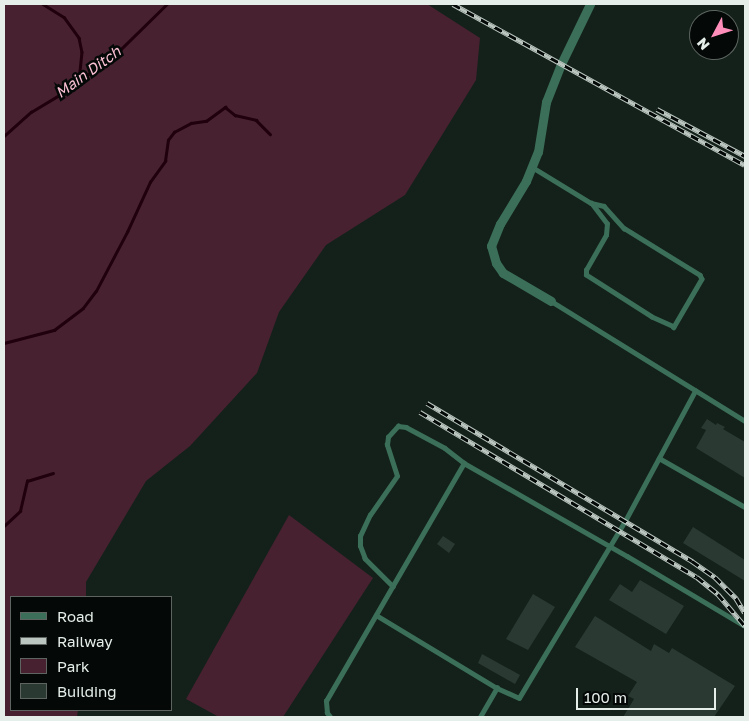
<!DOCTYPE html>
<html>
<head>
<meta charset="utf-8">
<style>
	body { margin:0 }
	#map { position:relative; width:749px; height:721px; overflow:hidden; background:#13211a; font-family:"Golos Text",sans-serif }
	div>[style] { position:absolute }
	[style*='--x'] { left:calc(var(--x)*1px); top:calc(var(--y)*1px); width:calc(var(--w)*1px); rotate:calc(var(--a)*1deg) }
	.green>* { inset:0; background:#472130 }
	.stream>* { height:2.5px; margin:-1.25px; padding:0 1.25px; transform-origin:1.25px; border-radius:1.25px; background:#20000c }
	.building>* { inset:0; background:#2a3932 }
	.lane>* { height:4.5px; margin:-2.25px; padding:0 2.25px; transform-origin:2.25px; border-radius:2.25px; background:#3b6f59 }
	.street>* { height:9px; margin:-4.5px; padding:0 4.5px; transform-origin:4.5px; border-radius:4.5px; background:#3b6f59 }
	.rail>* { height:4.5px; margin-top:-2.25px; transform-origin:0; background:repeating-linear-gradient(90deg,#040907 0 8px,#bcc6c1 0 16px); box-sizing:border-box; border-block:1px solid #bcc6c1 }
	span { translate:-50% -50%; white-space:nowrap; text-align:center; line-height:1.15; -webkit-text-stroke:5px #040907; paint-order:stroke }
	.water-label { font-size:15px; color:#fabfd3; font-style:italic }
	.frame { position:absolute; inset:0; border:5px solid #e5eee9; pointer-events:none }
	.legend { position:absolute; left:10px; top:596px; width:162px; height:115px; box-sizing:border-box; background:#040907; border:1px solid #5e6561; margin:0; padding:6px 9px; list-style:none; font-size:15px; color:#e5eee9 }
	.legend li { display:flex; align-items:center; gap:10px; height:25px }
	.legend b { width:25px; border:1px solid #5e6561 }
	.north { position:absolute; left:689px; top:10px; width:50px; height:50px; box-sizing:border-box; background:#040907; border:1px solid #5e6561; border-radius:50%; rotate:230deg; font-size:14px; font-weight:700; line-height:20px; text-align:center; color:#e5eee9 }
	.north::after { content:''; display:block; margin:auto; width:18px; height:22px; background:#ff8eba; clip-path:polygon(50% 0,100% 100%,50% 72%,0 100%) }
	.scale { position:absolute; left:576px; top:688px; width:140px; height:22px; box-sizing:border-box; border:2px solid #e5eee9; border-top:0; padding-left:6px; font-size:15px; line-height:18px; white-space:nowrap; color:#e5eee9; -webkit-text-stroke:4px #040907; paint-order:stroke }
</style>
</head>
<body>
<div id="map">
	<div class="green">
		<div style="clip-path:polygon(4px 4px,427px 4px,480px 38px,476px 80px,405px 195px,326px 245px,279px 312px,257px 373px,190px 446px,146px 481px,86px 582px,86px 597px,11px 597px,11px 710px,78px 710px,77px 717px,4px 717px)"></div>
		<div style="clip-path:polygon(289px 515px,373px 578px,283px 717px,219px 717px,186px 699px)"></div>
	</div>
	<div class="stream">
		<div style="--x:43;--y:4;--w:25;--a:32"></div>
		<div style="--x:64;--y:17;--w:26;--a:54"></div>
		<div style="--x:79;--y:38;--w:14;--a:78"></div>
		<div style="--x:82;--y:52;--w:29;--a:96"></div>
		<div style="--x:4;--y:136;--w:36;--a:-42"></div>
		<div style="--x:31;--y:112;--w:41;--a:-31"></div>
		<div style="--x:66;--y:91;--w:69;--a:-37.4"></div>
		<div style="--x:121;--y:49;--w:64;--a:-44.4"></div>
		<div style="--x:4;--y:343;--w:52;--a:-14.6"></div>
		<div style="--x:54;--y:330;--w:36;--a:-37"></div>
		<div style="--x:83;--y:308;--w:21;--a:-53"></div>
		<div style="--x:96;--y:291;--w:67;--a:-62.3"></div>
		<div style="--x:127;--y:232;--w:55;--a:-65.3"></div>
		<div style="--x:150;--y:182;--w:26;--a:-54"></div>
		<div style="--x:165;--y:161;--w:21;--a:-82"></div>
		<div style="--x:168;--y:140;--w:10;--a:-53"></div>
		<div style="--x:174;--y:132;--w:19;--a:-28"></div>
		<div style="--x:191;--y:123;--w:15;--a:-8"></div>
		<div style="--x:206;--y:121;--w:24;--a:-36"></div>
		<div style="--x:225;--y:107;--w:13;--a:39"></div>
		<div style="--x:235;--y:115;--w:22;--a:13"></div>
		<div style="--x:256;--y:120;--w:20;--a:45"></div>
		<div style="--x:4;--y:526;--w:22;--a:-43"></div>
		<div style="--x:20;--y:511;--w:31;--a:-77"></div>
		<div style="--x:27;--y:481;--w:27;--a:-17"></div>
	</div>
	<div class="building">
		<div style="clip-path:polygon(707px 419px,716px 425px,717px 423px,725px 427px,723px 429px,745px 442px,745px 478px,696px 448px,706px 430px,701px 428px)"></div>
		<div style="clip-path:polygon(693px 527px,745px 560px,745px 581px,683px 543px)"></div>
		<div style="clip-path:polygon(443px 536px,455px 544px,449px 553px,437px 544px)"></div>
		<div style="clip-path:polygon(640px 580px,684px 606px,666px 634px,609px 600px,620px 584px,632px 592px)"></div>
		<div style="clip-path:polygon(533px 594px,555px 607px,528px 650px,506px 639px)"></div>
		<div style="clip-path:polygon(595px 616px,651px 651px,654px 644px,669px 653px,672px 648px,735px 686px,714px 717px,623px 717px,634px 699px,628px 696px,637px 682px,575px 647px)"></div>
		<div style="clip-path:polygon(482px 654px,520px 675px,515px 684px,478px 663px)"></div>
	</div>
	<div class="lane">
		<div style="--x:532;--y:167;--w:69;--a:31.4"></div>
		<div style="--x:591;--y:203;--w:13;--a:13"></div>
		<div style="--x:604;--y:206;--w:30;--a:48"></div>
		<div style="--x:624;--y:228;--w:89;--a:31.7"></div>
		<div style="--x:700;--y:275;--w:4;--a:63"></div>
		<div style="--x:702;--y:279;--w:56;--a:120.3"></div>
		<div style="--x:674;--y:327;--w:24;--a:-156"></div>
		<div style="--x:652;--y:317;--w:78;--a:-147.5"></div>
		<div style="--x:586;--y:275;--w:5;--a:-90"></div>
		<div style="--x:586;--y:270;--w:40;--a:-60.3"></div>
		<div style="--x:606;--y:235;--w:11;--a:-85"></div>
		<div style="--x:607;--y:224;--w:26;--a:-127"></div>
		<div style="--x:551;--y:301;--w:228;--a:31.7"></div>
		<div style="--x:659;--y:458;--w:99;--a:29.7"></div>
		<div style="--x:393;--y:587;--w:40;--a:-135"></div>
		<div style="--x:365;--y:559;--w:14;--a:-111"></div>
		<div style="--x:360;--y:546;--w:10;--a:-90"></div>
		<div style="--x:360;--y:536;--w:23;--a:-65"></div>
		<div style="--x:370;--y:515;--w:47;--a:-55.3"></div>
		<div style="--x:397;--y:476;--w:33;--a:-108"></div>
		<div style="--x:387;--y:445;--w:8;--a:-83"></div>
		<div style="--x:388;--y:437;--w:15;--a:-48"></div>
		<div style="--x:398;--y:426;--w:8;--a:7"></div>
		<div style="--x:406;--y:427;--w:44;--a:28.3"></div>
		<div style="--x:445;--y:448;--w:24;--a:38"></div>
		<div style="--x:376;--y:615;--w:141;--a:31.1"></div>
		<div style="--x:330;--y:717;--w:5;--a:-127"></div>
		<div style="--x:327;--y:713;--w:12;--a:-95"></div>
		<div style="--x:326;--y:701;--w:275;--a:-59.9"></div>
		<div style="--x:464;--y:463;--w:188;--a:29.7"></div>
		<div style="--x:627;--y:556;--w:137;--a:30.7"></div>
		<div style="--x:480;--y:717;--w:34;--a:-60"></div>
		<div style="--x:497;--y:688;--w:24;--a:24"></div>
		<div style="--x:519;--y:698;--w:206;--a:-59.1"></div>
		<div style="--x:625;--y:521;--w:148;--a:-61.7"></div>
	</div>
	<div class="street">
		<div style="--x:551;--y:301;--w:56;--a:-149.7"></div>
		<div style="--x:503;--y:273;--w:12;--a:-125"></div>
		<div style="--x:496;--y:263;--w:18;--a:-106"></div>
		<div style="--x:491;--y:246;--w:24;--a:-68"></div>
		<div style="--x:500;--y:224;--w:50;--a:-58.8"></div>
		<div style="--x:526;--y:181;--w:31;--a:-68"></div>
		<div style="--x:538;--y:152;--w:51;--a:-80.9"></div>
		<div style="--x:546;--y:102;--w:41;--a:-68.5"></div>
		<div style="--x:561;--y:64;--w:67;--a:-64.2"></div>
	</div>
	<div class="rail">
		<div style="--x:453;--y:4;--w:333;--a:28.9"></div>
		<div style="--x:657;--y:109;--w:100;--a:28.1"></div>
		<div style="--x:427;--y:403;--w:309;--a:30.8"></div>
		<div style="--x:692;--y:561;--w:28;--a:35"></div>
		<div style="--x:715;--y:577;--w:30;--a:45"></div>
		<div style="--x:736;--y:598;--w:17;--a:59"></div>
		<div style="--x:420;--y:412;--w:322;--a:30.8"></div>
		<div style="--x:697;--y:577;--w:27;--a:39"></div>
		<div style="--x:718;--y:594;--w:42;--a:49.8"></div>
	</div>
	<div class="water-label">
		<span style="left:88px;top:72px;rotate:-36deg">Main Ditch</span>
	</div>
	<div class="frame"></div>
	<ul class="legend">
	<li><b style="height:6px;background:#3b6f59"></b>Road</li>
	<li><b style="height:6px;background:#bcc6c1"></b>Railway</li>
	<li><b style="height:14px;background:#472130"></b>Park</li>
	<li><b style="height:14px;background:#2a3932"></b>Building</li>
	</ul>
	<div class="north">N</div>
	<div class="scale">100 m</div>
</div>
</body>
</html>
